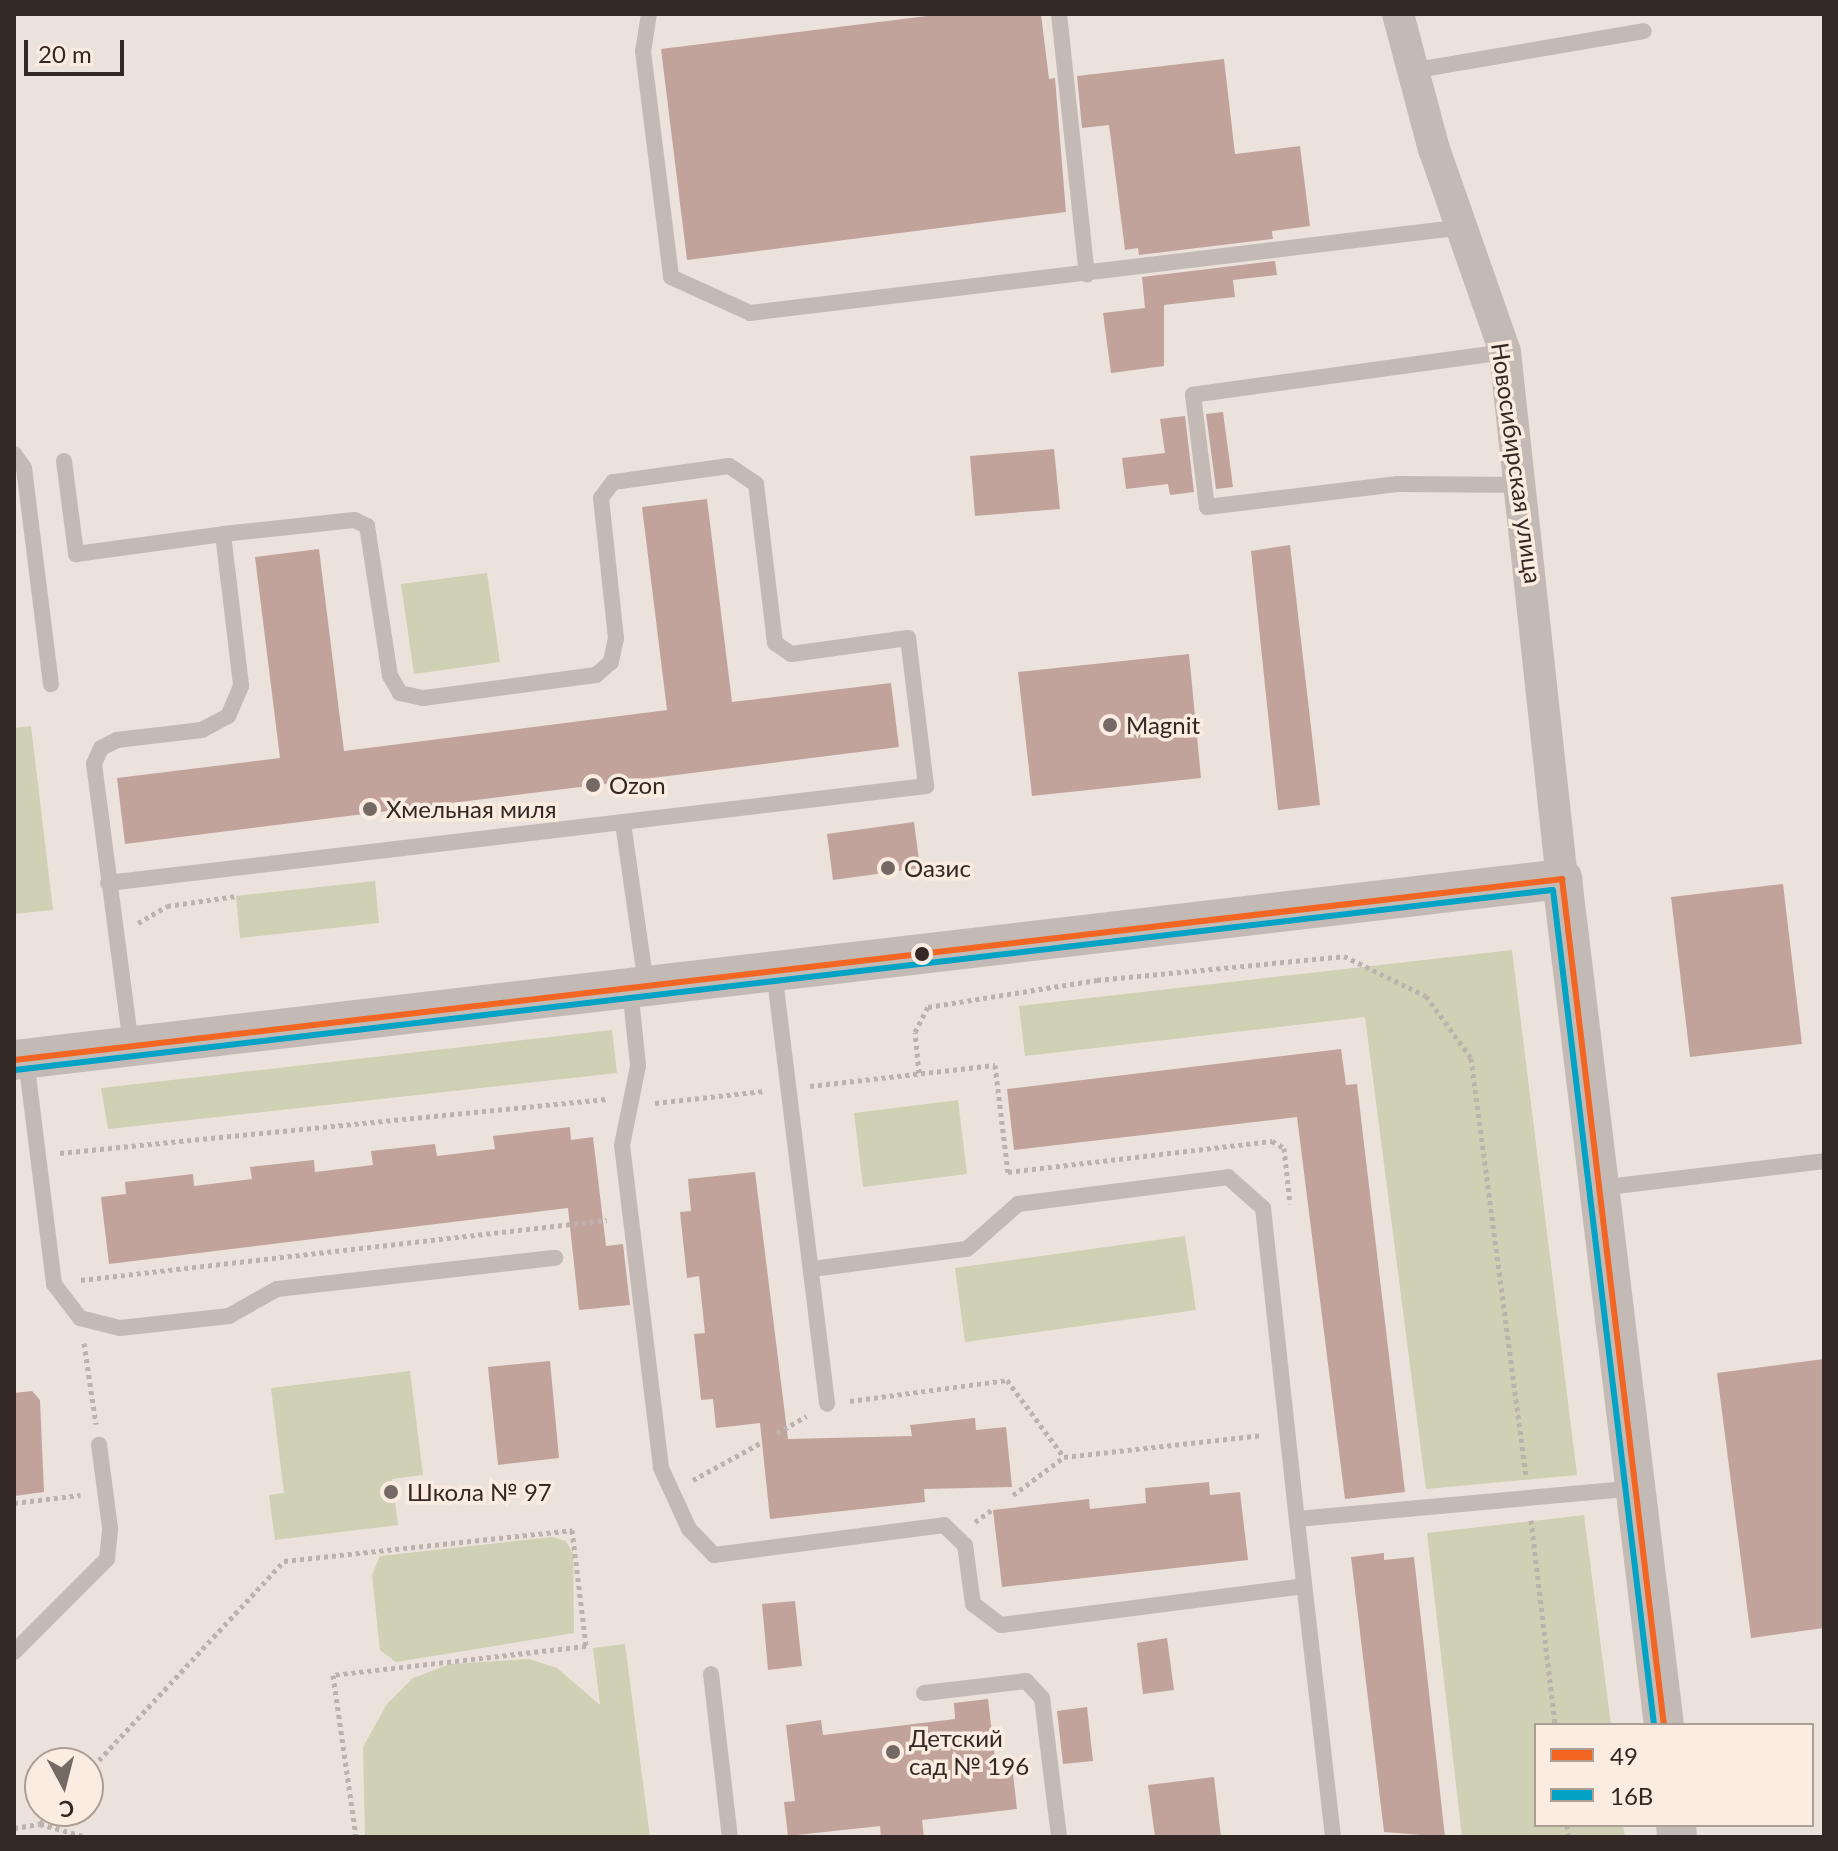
<!DOCTYPE html>
<html>
<head>
<meta charset="utf-8">
<style>
	body { margin:0 }
	#map { position:relative; width:1838px; height:1851px; overflow:hidden; background:#ece2dc; font-family:Lato,sans-serif }
	div>[style] { position:absolute }
	[style*='--x'] { left:calc(var(--x)*1px); top:calc(var(--y)*1px); width:calc(var(--w)*1px); rotate:calc(var(--a)*1deg) }
	.green>* { inset:0; background:#cfd0b4 }
	.building>* { inset:0; background:#c1a39c }
	.path>* { height:5px; margin-top:-2.5px; transform-origin:0; background:repeating-linear-gradient(90deg,#bdb3ae 0 4px,transparent 0 8px) }
	.service>* { height:16px; margin:-8px; padding:0 8px; transform-origin:8px; border-radius:8px; background:#c4bab5 }
	.minor>* { height:32px; margin:-16px; padding:0 16px; transform-origin:16px; border-radius:16px; background:#c4bab5 }
	.tertiary>* { height:40px; margin:-20px; padding:0 20px; transform-origin:20px; border-radius:20px; background:#c4bab5 }
	.bus-1>* { height:6px; margin:-3px; padding:0 3px; transform-origin:3px; border-radius:3px; background:#f26522 }
	.bus-2>* { height:6px; margin:-3px; padding:0 3px; transform-origin:3px; border-radius:3px; background:#03a3c6 }
	.dots>* { width:22px; height:22px; translate:-50% -50%; box-sizing:border-box; border:4px solid #faece1; border-radius:50% }
	span { translate:-50% -50%; white-space:nowrap; text-align:center; line-height:1.15; -webkit-text-stroke:7px #faece1; paint-order:stroke }
	.street-label { font-size:24px; color:#342824 }
	.poi-label { font-size:24px; color:#342824 }
	.left { translate:0 -50%; text-align:left }
	.frame { position:absolute; inset:0; border:16px solid #342824; pointer-events:none }
	.legend { position:absolute; left:1534px; top:1723px; width:280px; height:104px; box-sizing:border-box; background:#faece1; border:2px solid #ab9e95; margin:0; padding:10px 14px; list-style:none; font-size:24px; color:#342824 }
	.legend li { display:flex; align-items:center; gap:16px; height:40px }
	.legend b { width:40px; border:2px solid #ab9e95 }
	.north { position:absolute; left:24px; top:1747px; width:80px; height:80px; box-sizing:border-box; background:#faece1; border:2px solid #ab9e95; border-radius:50%; rotate:173deg; font-size:22px; font-weight:700; line-height:32px; text-align:center; color:#342824 }
	.north::after { content:''; display:block; margin:auto; width:28px; height:36px; background:#746964; clip-path:polygon(50% 0,100% 100%,50% 72%,0 100%) }
	.scale { position:absolute; left:24px; top:40px; width:100px; height:36px; box-sizing:border-box; border:4px solid #342824; border-top:0; padding-left:10px; font-size:24px; line-height:28px; white-space:nowrap; color:#342824; -webkit-text-stroke:6px #faece1; paint-order:stroke }
</style>
</head>
<body>
<div id="map">
	<div class="green">
		<div style="clip-path:polygon(487px 573px,500px 662px,414px 674px,401px 584px)"></div>
		<div style="clip-path:polygon(31px 726px,53px 910px,14px 914px,14px 728px)"></div>
		<div style="clip-path:polygon(375px 881px,379px 923px,240px 938px,236px 896px)"></div>
		<div style="clip-path:polygon(1512px 950px,1577px 1475px,1426px 1489px,1365px 1017px,1025px 1056px,1019px 1006px)"></div>
		<div style="clip-path:polygon(612px 1030px,617px 1073px,108px 1129px,101px 1088px)"></div>
		<div style="clip-path:polygon(958px 1100px,967px 1174px,863px 1187px,854px 1113px)"></div>
		<div style="clip-path:polygon(1185px 1236px,1196px 1310px,965px 1342px,955px 1268px)"></div>
		<div style="clip-path:polygon(410px 1371px,423px 1475px,392px 1479px,398px 1525px,275px 1540px,269px 1495px,284px 1493px,271px 1388px)"></div>
		<div style="clip-path:polygon(1584px 1515px,1611px 1725px,1536px 1725px,1536px 1825px,1623px 1825px,1625px 1837px,1462px 1837px,1427px 1533px)"></div>
		<div style="clip-path:polygon(552px 1537px,566px 1541px,573px 1554px,574px 1633px,396px 1662px,380px 1650px,372px 1575px,380px 1556px)"></div>
		<div style="clip-path:polygon(625px 1644px,650px 1837px,365px 1837px,363px 1747px,387px 1704px,413px 1678px,450px 1664px,529px 1659px,557px 1668px,600px 1705px,593px 1648px)"></div>
	</div>
	<div class="building">
		<div style="clip-path:polygon(943px 14px,1041px 14px,1049px 79px,1055px 78px,1066px 212px,687px 260px,661px 49px)"></div>
		<div style="clip-path:polygon(1224px 59px,1235px 154px,1300px 146px,1310px 226px,1272px 231px,1273px 239px,1139px 255px,1138px 248px,1125px 250px,1109px 125px,1082px 128px,1077px 76px)"></div>
		<div style="clip-path:polygon(1275px 261px,1277px 275px,1233px 280px,1235px 297px,1164px 305px,1164px 366px,1111px 373px,1103px 313px,1145px 308px,1142px 277px)"></div>
		<div style="clip-path:polygon(1223px 412px,1233px 487px,1216px 489px,1206px 414px)"></div>
		<div style="clip-path:polygon(1185px 416px,1194px 492px,1170px 495px,1168px 484px,1126px 489px,1122px 458px,1165px 453px,1160px 419px)"></div>
		<div style="clip-path:polygon(1054px 449px,1060px 509px,975px 516px,970px 456px)"></div>
		<div style="clip-path:polygon(707px 499px,732px 702px,891px 683px,899px 747px,125px 844px,117px 778px,280px 758px,255px 557px,319px 549px,344px 751px,667px 710px,642px 507px)"></div>
		<div style="clip-path:polygon(1290px 545px,1320px 805px,1278px 810px,1251px 551px)"></div>
		<div style="clip-path:polygon(1189px 654px,1201px 778px,1032px 796px,1018px 672px)"></div>
		<div style="clip-path:polygon(914px 822px,920px 868px,833px 880px,827px 834px)"></div>
		<div style="clip-path:polygon(1783px 884px,1802px 1044px,1690px 1057px,1671px 897px)"></div>
		<div style="clip-path:polygon(1341px 1049px,1346px 1085px,1357px 1084px,1405px 1492px,1345px 1499px,1297px 1117px,1014px 1150px,1007px 1089px)"></div>
		<div style="clip-path:polygon(570px 1127px,571px 1140px,593px 1137px,606px 1246px,623px 1244px,630px 1305px,579px 1310px,568px 1208px,109px 1264px,101px 1197px,126px 1194px,125px 1182px,193px 1174px,194px 1186px,252px 1179px,250px 1167px,314px 1160px,315px 1172px,373px 1165px,371px 1151px,435px 1144px,437px 1156px,495px 1149px,493px 1136px)"></div>
		<div style="clip-path:polygon(755px 1172px,788px 1439px,912px 1436px,910px 1425px,975px 1418px,976px 1430px,1006px 1427px,1012px 1487px,924px 1489px,925px 1502px,770px 1519px,760px 1423px,716px 1428px,713px 1399px,701px 1400px,694px 1334px,705px 1333px,699px 1276px,687px 1278px,680px 1212px,691px 1211px,688px 1179px)"></div>
		<div style="clip-path:polygon(1824px 1359px,1824px 1628px,1751px 1638px,1717px 1373px)"></div>
		<div style="clip-path:polygon(550px 1361px,559px 1458px,498px 1465px,488px 1367px)"></div>
		<div style="clip-path:polygon(32px 1391px,40px 1400px,44px 1492px,14px 1496px,14px 1393px)"></div>
		<div style="clip-path:polygon(1209px 1482px,1210px 1495px,1240px 1492px,1248px 1560px,1002px 1587px,993px 1510px,1089px 1499px,1090px 1509px,1146px 1503px,1145px 1488px)"></div>
		<div style="clip-path:polygon(1384px 1553px,1384px 1560px,1414px 1557px,1445px 1837px,1384px 1832px,1351px 1557px)"></div>
		<div style="clip-path:polygon(795px 1601px,802px 1666px,768px 1670px,762px 1604px)"></div>
		<div style="clip-path:polygon(1167px 1638px,1174px 1690px,1143px 1694px,1137px 1643px)"></div>
		<div style="clip-path:polygon(988px 1699px,997px 1776px,1013px 1774px,1017px 1809px,922px 1820px,924px 1837px,881px 1837px,880px 1826px,788px 1836px,784px 1802px,795px 1801px,786px 1725px,821px 1720px,823px 1735px,955px 1719px,954px 1703px)"></div>
		<div style="clip-path:polygon(1087px 1707px,1093px 1761px,1063px 1764px,1057px 1711px)"></div>
		<div style="clip-path:polygon(1214px 1777px,1221px 1837px,1155px 1837px,1148px 1785px)"></div>
	</div>
	<div class="path">
		<div style="--x:138;--y:923;--w:34;--a:-30"></div>
		<div style="--x:167;--y:906;--w:70;--a:-8.2"></div>
		<div style="--x:919;--y:1073;--w:41;--a:-95.6"></div>
		<div style="--x:915;--y:1032;--w:28;--a:-63"></div>
		<div style="--x:928;--y:1007;--w:171;--a:-9.1"></div>
		<div style="--x:1097;--y:980;--w:248;--a:-5.5"></div>
		<div style="--x:1344;--y:956;--w:91;--a:26"></div>
		<div style="--x:1426;--y:996;--w:77;--a:54"></div>
		<div style="--x:1471;--y:1058;--w:420;--a:82.5"></div>
		<div style="--x:810;--y:1086;--w:186;--a:-6.5"></div>
		<div style="--x:995;--y:1065;--w:108;--a:83.1"></div>
		<div style="--x:1008;--y:1172;--w:266;--a:-6.7"></div>
		<div style="--x:1272;--y:1141;--w:14;--a:30"></div>
		<div style="--x:1284;--y:1148;--w:56;--a:83.9"></div>
		<div style="--x:655;--y:1103;--w:110;--a:-6.3"></div>
		<div style="--x:60;--y:1153;--w:549;--a:-5.65"></div>
		<div style="--x:81;--y:1280;--w:529;--a:-6.51"></div>
		<div style="--x:84;--y:1343;--w:82;--a:81.6"></div>
		<div style="--x:850;--y:1401;--w:158;--a:-7.6"></div>
		<div style="--x:1007;--y:1380;--w:96;--a:53.5"></div>
		<div style="--x:1064;--y:1457;--w:200;--a:-6.3"></div>
		<div style="--x:777;--y:1433;--w:34;--a:-30"></div>
		<div style="--x:693;--y:1480;--w:79;--a:-28.8"></div>
		<div style="--x:1013;--y:1495;--w:64;--a:-36.7"></div>
		<div style="--x:14;--y:1503;--w:67;--a:-6.8"></div>
		<div style="--x:1531;--y:1520;--w:206;--a:83.3"></div>
		<div style="--x:975;--y:1522;--w:22;--a:-36"></div>
		<div style="--x:88;--y:1772;--w:288;--a:-47.1"></div>
		<div style="--x:284;--y:1561;--w:290;--a:-6.1"></div>
		<div style="--x:572;--y:1530;--w:117;--a:83.1"></div>
		<div style="--x:586;--y:1646;--w:255;--a:173.5"></div>
		<div style="--x:333;--y:1675;--w:164;--a:81.9"></div>
		<div style="--x:40;--y:1824;--w:18;--a:-47"></div>
		<div style="--x:1567;--y:1825;--w:12;--a:81"></div>
		<div style="--x:14;--y:1828;--w:26;--a:-9"></div>
		<div style="--x:40;--y:1824;--w:49;--a:15.5"></div>
	</div>
	<div class="service">
		<div style="--x:649;--y:14;--w:37;--a:99"></div>
		<div style="--x:643;--y:51;--w:228;--a:82.9"></div>
		<div style="--x:671;--y:277;--w:87;--a:24.5"></div>
		<div style="--x:750;--y:313;--w:719;--a:-6.87"></div>
		<div style="--x:1059;--y:14;--w:262;--a:83.9"></div>
		<div style="--x:1411;--y:71;--w:236;--a:-9.7"></div>
		<div style="--x:1505;--y:352;--w:315;--a:172.2"></div>
		<div style="--x:1193;--y:395;--w:113;--a:82.9"></div>
		<div style="--x:1207;--y:507;--w:192;--a:-6.9"></div>
		<div style="--x:1398;--y:484;--w:126;--a:0.5"></div>
		<div style="--x:14;--y:454;--w:17;--a:54"></div>
		<div style="--x:24;--y:468;--w:218;--a:82.9"></div>
		<div style="--x:64;--y:461;--w:94;--a:82.6"></div>
		<div style="--x:76;--y:554;--w:148;--a:-7.7"></div>
		<div style="--x:223;--y:534;--w:153;--a:83.2"></div>
		<div style="--x:241;--y:686;--w:33;--a:113"></div>
		<div style="--x:228;--y:716;--w:30;--a:152"></div>
		<div style="--x:202;--y:730;--w:86;--a:173.3"></div>
		<div style="--x:117;--y:740;--w:18;--a:153"></div>
		<div style="--x:101;--y:748;--w:17;--a:114"></div>
		<div style="--x:94;--y:764;--w:283;--a:82.5"></div>
		<div style="--x:623;--y:823;--w:164;--a:81.9"></div>
		<div style="--x:108;--y:883;--w:824;--a:-6.76"></div>
		<div style="--x:926;--y:786;--w:149;--a:-96.9"></div>
		<div style="--x:908;--y:638;--w:118;--a:172.2"></div>
		<div style="--x:791;--y:654;--w:19;--a:-145"></div>
		<div style="--x:775;--y:643;--w:160;--a:-96.8"></div>
		<div style="--x:756;--y:484;--w:32;--a:-146"></div>
		<div style="--x:729;--y:466;--w:117;--a:172.1"></div>
		<div style="--x:613;--y:482;--w:20;--a:127"></div>
		<div style="--x:601;--y:498;--w:141;--a:83.9"></div>
		<div style="--x:616;--y:638;--w:25;--a:102"></div>
		<div style="--x:611;--y:662;--w:20;--a:139"></div>
		<div style="--x:596;--y:675;--w:175;--a:172.4"></div>
		<div style="--x:423;--y:698;--w:24;--a:-168"></div>
		<div style="--x:400;--y:693;--w:20;--a:-120"></div>
		<div style="--x:390;--y:676;--w:152;--a:-98.7"></div>
		<div style="--x:367;--y:526;--w:14;--a:-155"></div>
		<div style="--x:354;--y:520;--w:132;--a:173.9"></div>
		<div style="--x:774;--y:971;--w:436;--a:83"></div>
		<div style="--x:630;--y:988;--w:78;--a:84.1"></div>
		<div style="--x:638;--y:1066;--w:81;--a:101.4"></div>
		<div style="--x:622;--y:1145;--w:325;--a:83.1"></div>
		<div style="--x:661;--y:1468;--w:67;--a:65.3"></div>
		<div style="--x:689;--y:1529;--w:36;--a:46"></div>
		<div style="--x:714;--y:1555;--w:232;--a:-7.4"></div>
		<div style="--x:944;--y:1525;--w:29;--a:44"></div>
		<div style="--x:965;--y:1545;--w:60;--a:82.3"></div>
		<div style="--x:973;--y:1604;--w:35;--a:37"></div>
		<div style="--x:1001;--y:1625;--w:305;--a:-7.3"></div>
		<div style="--x:26;--y:1059;--w:227;--a:82.9"></div>
		<div style="--x:54;--y:1284;--w:43;--a:52.6"></div>
		<div style="--x:80;--y:1318;--w:41;--a:14"></div>
		<div style="--x:120;--y:1328;--w:110;--a:-6.3"></div>
		<div style="--x:229;--y:1316;--w:55;--a:-29.4"></div>
		<div style="--x:277;--y:1289;--w:280;--a:-6.4"></div>
		<div style="--x:1599;--y:1188;--w:227;--a:-6.8"></div>
		<div style="--x:812;--y:1269;--w:156;--a:-7.4"></div>
		<div style="--x:967;--y:1249;--w:68;--a:-41.4"></div>
		<div style="--x:1018;--y:1204;--w:212;--a:-7.3"></div>
		<div style="--x:1228;--y:1177;--w:47;--a:41.5"></div>
		<div style="--x:1263;--y:1208;--w:313;--a:83.8"></div>
		<div style="--x:14;--y:1652;--w:132;--a:-45"></div>
		<div style="--x:107;--y:1559;--w:31;--a:-84"></div>
		<div style="--x:110;--y:1528;--w:84;--a:-97.5"></div>
		<div style="--x:711;--y:1674;--w:164;--a:83.4"></div>
		<div style="--x:924;--y:1693;--w:103;--a:-6.7"></div>
		<div style="--x:1026;--y:1681;--w:23;--a:47"></div>
		<div style="--x:1042;--y:1698;--w:140;--a:83"></div>
		<div style="--x:1333;--y:1837;--w:320;--a:-96.5"></div>
		<div style="--x:1297;--y:1519;--w:339;--a:-5.2"></div>
	</div>
	<div class="minor">
		<div style="--x:1398;--y:14;--w:140;--a:75.1"></div>
		<div style="--x:1434;--y:149;--w:215;--a:70.7"></div>
		<div style="--x:1505;--y:352;--w:530;--a:83.83"></div>
	</div>
	<div class="tertiary">
		<div style="--x:14;--y:1060;--w:1559;--a:-6.67"></div>
		<div style="--x:1562;--y:879;--w:852;--a:83.13"></div>
		<div style="--x:1676;--y:1825;--w:12;--a:85"></div>
	</div>
	<div class="bus-1">
		<div style="--x:14;--y:1060;--w:1559;--a:-6.67"></div>
		<div style="--x:1562;--y:879;--w:852;--a:83.13"></div>
	</div>
	<div class="bus-2">
		<div style="--x:15;--y:1070;--w:1548;--a:-6.68"></div>
		<div style="--x:1553;--y:890;--w:841;--a:83.1"></div>
	</div>
	<div class="dots">
		<div style="left:1110px;top:725px;background:#746964"></div>
		<div style="left:593px;top:785px;background:#746964"></div>
		<div style="left:370px;top:809px;background:#746964"></div>
		<div style="left:888px;top:868px;background:#746964"></div>
		<div style="left:922px;top:954px;background:#342824"></div>
		<div style="left:391px;top:1492px;background:#746964"></div>
		<div style="left:893px;top:1752px;background:#746964"></div>
	</div>
	<div class="street-label">
		<span style="left:1517px;top:463px;rotate:82deg">Новосибирская улица</span>
	</div>
	<div class="poi-label">
		<span class="left" style="left:1126px;top:725px">Magnit</span>
		<span class="left" style="left:609px;top:785px">Ozon</span>
		<span class="left" style="left:386px;top:809px">Хмельная миля</span>
		<span class="left" style="left:904px;top:868px">Оазис</span>
		<span class="left" style="left:407px;top:1492px">Школа № 97</span>
		<span class="left" style="left:909px;top:1752px">Детский<br>сад № 196</span>
	</div>
	<div class="frame"></div>
	<ul class="legend">
	<li><b style="height:10px;background:#f26522"></b>49</li>
	<li><b style="height:10px;background:#03a3c6"></b>16В</li>
	</ul>
	<div class="north">С</div>
	<div class="scale">20 m</div>
</div>
</body>
</html>
